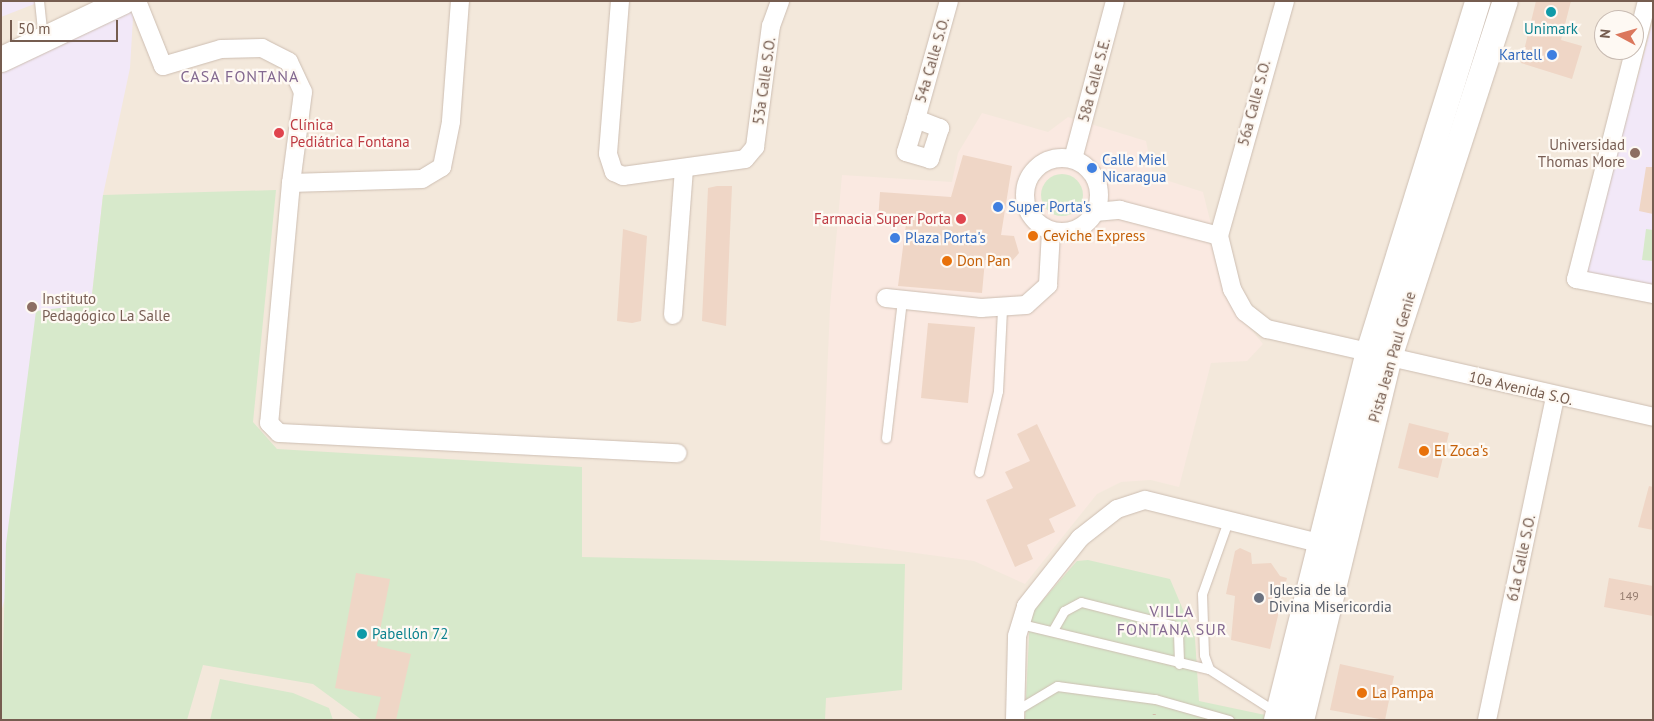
<!DOCTYPE html>
<html>
<head>
<meta charset="utf-8">
<style>
	body { margin:0 }
	#map { position:relative; width:1654px; height:721px; overflow:hidden; background:#fbf5ec; font-family:"PT Sans",sans-serif }
	div>[style] { position:absolute }
	[style*='--x'] { left:calc(var(--x)*1px); top:calc(var(--y)*1px); width:calc(var(--w)*1px); rotate:calc(var(--a)*1deg) }
	.residential>* { inset:0; background:#f3e8db }
	.commercial>* { inset:0; background:#fae9e1 }
	.education>* { inset:0; background:#f2e8f8 }
	.green>* { inset:0; background:#d7e9cb }
	.round { border-radius:50% }
	.building>* { inset:0; background:#efd6c6 }
	.path>* { height:2.5px; margin-top:-1.25px; transform-origin:0; background:repeating-linear-gradient(90deg,#d4b9a8 0 1px,transparent 0 5px) }
	.roads { filter:drop-shadow(0 0 1px #cdbeb2) drop-shadow(0 0 1px #cdbeb2) }
	.lane>* { height:9px; margin:-4.5px; padding:0 4.5px; transform-origin:4.5px; border-radius:4.5px; background:#fff }
	.street>* { height:18px; margin:-9px; padding:0 9px; transform-origin:9px; border-radius:9px; background:#fff }
	.street>.ring { margin:-9px; padding:0; box-sizing:content-box; background:none; border:18px solid #fff; border-radius:50% }
	.secondary>* { height:25px; margin:-12.5px; padding:0 12.5px; transform-origin:12.5px; border-radius:12.5px; background:#fff }
	.dots>* { width:14px; height:14px; translate:-50% -50%; box-sizing:border-box; border:2px solid #fef9f3; border-radius:50% }
	span { translate:-50% -50%; white-space:nowrap; text-align:center; line-height:1.15; -webkit-text-stroke:4.5px #fef9f3; paint-order:stroke }
	.number-label { font-size:12px; color:#947b6e }
	.number-label span { -webkit-text-stroke-width:0 }
	.culture-label { font-size:15px; color:#0d838f }
	.left { translate:0 -50%; text-align:left }
	.shop-label { font-size:15px; color:#366cbe }
	.right { translate:-100% -50%; text-align:right }
	.street-label { font-size:15px; color:#765d50 }
	.health-label { font-size:15px; color:#be3a42 }
	.education-label { font-size:15px; color:#785e54 }
	.food-label { font-size:15px; color:#c56008 }
	.worship-label { font-size:15px; color:#5b616d }
	.neighbourhood-label { font-size:16px; color:#836890; letter-spacing:1px }
	.frame { position:absolute; inset:0; border:2px solid #765d50; pointer-events:none }
	.north { position:absolute; left:1594px; top:10px; width:50px; height:50px; box-sizing:border-box; background:#fef9f3; border:1px solid #c8bbb2; border-radius:50%; rotate:276deg; font-size:14px; font-weight:700; line-height:20px; text-align:center; color:#765d50 }
	.north::after { content:''; display:block; margin:auto; width:18px; height:22px; background:#db775c; clip-path:polygon(50% 0,100% 100%,50% 72%,0 100%) }
	.scale { position:absolute; left:10px; top:20px; width:108px; height:22px; box-sizing:border-box; border:2px solid #765d50; border-top:0; padding-left:6px; font-size:15px; line-height:18px; white-space:nowrap; color:#765d50; -webkit-text-stroke:4px #fef9f3; paint-order:stroke }
</style>
</head>
<body>
<div id="map">
	<div class="residential">
		<div style="clip-path:polygon(evenodd,1px 1px,1653px 1px,1653px 720px,1px 720px,1px 1px,1604px 20px,1634px 20px,1634px 50px,1604px 50px,1604px 20px)"></div>
	</div>
	<div class="commercial">
		<div style="clip-path:polygon(982px 113px,1048px 132px,1068px 117px,1146px 141px,1153px 176px,1203px 192px,1231px 305px,1263px 344px,1247px 361px,1211px 363px,1179px 487px,1151px 480px,1121px 482px,1097px 494px,1025px 584px,974px 561px,820px 540px,830px 307px,842px 175px,952px 182px,958px 153px)"></div>
	</div>
	<div class="education">
		<div style="clip-path:polygon(1px 1px,42px 1px,1px 17px)"></div>
		<div style="clip-path:polygon(134px 1px,130px 68px,103px 195px,91px 304px,1px 612px,1px 59px)"></div>
		<div style="clip-path:polygon(1653px 21px,1653px 286px,1584px 274px)"></div>
	</div>
	<div class="green">
		<div class="round" style="left:1041px;top:174px;width:42px;height:42px"></div>
		<div style="clip-path:polygon(276px 190px,253px 422px,277px 449px,582px 467px,582px 557px,905px 564px,902px 690px,826px 698px,825px 720px,362px 720px,313px 684px,203px 665px,187px 720px,1px 720px,6px 544px,36px 311px,91px 304px,103px 195px)"></div>
		<div style="clip-path:polygon(1646px 229px,1653px 230px,1653px 261px,1642px 260px)"></div>
		<div style="clip-path:polygon(1088px 560px,1170px 579px,1195px 638px,1199px 701px,1270px 716px,1269px 720px,1025px 720px,1030px 615px,1077px 561px)"></div>
		<div style="clip-path:polygon(220px 679px,293px 693px,329px 708px,333px 720px,210px 720px)"></div>
	</div>
	<div class="building">
		<div style="clip-path:polygon(1536px 1px,1571px 1px,1561px 40px,1582px 46px,1572px 79px,1521px 63px)"></div>
		<div style="clip-path:polygon(963px 155px,1012px 166px,1001px 235px,1014px 236px,1019px 253px,1011px 262px,985px 260px,982px 293px,898px 286px,906px 224px,878px 221px,880px 192px,951px 197px)"></div>
		<div style="clip-path:polygon(1646px 167px,1653px 167px,1653px 214px,1639px 211px)"></div>
		<div style="clip-path:polygon(717px 186px,732px 186px,726px 326px,702px 321px,708px 188px)"></div>
		<div style="clip-path:polygon(623px 229px,647px 236px,641px 321px,632px 323px,617px 321px)"></div>
		<div style="clip-path:polygon(928px 323px,975px 327px,968px 403px,921px 398px)"></div>
		<div style="clip-path:polygon(1409px 423px,1449px 433px,1438px 478px,1398px 468px)"></div>
		<div style="clip-path:polygon(1037px 424px,1076px 506px,1049px 519px,1055px 532px,1027px 545px,1033px 559px,1015px 567px,986px 500px,1013px 488px,1005px 472px,1030px 461px,1017px 434px)"></div>
		<div style="clip-path:polygon(1649px 486px,1653px 487px,1653px 530px,1638px 527px)"></div>
		<div style="clip-path:polygon(1240px 548px,1251px 553px,1252px 564px,1271px 563px,1280px 576px,1287px 578px,1270px 649px,1231px 640px,1235px 596px,1226px 594px,1235px 551px)"></div>
		<div style="clip-path:polygon(356px 573px,390px 579px,377px 646px,411px 654px,396px 720px,375px 720px,381px 697px,335px 688px)"></div>
		<div style="clip-path:polygon(1609px 578px,1653px 586px,1653px 616px,1604px 607px)"></div>
		<div style="clip-path:polygon(1340px 664px,1394px 676px,1385px 720px,1330px 710px)"></div>
	</div>
	<div class="path">
		<div style="--x:1154;--y:720;--w:9;--a:-90"></div>
	</div>
	<div class="roads">
		<div class="lane">
			<div style="--x:39;--y:1;--w:36;--a:84"></div>
			<div style="--x:886;--y:438;--w:140;--a:-83.4"></div>
			<div style="--x:979;--y:472;--w:83;--a:-76.8"></div>
			<div style="--x:998;--y:391;--w:82;--a:-87.2"></div>
			<div style="--x:1228;--y:521;--w:77;--a:109.6"></div>
			<div style="--x:1202;--y:594;--w:61;--a:88.1"></div>
			<div style="--x:1204;--y:655;--w:15;--a:70"></div>
			<div style="--x:1209;--y:669;--w:80;--a:32.7"></div>
			<div style="--x:1021;--y:624;--w:193;--a:13.5"></div>
			<div style="--x:1053;--y:630;--w:22;--a:-60"></div>
			<div style="--x:1064;--y:611;--w:19;--a:-28"></div>
			<div style="--x:1081;--y:602;--w:94;--a:14.2"></div>
			<div style="--x:1172;--y:625;--w:10;--a:53"></div>
			<div style="--x:1178;--y:633;--w:31;--a:88"></div>
			<div style="--x:1015;--y:711;--w:49;--a:-30.8"></div>
			<div style="--x:1057;--y:686;--w:99;--a:7.6"></div>
			<div style="--x:1155;--y:699;--w:77;--a:15.8"></div>
		</div>
		<div class="street">
			<div style="--x:137;--y:1;--w:70;--a:68.2"></div>
			<div style="--x:163;--y:66;--w:60;--a:-16.3"></div>
			<div style="--x:221;--y:49;--w:41;--a:-1.4"></div>
			<div style="--x:262;--y:48;--w:30;--a:27"></div>
			<div style="--x:289;--y:62;--w:33;--a:65"></div>
			<div style="--x:303;--y:92;--w:92;--a:97.5"></div>
			<div style="--x:460;--y:1;--w:121;--a:94.3"></div>
			<div style="--x:451;--y:122;--w:46;--a:101.3"></div>
			<div style="--x:442;--y:167;--w:23;--a:149"></div>
			<div style="--x:422;--y:179;--w:131;--a:178.3"></div>
			<div style="--x:291;--y:183;--w:241;--a:95.2"></div>
			<div style="--x:269;--y:423;--w:14;--a:45"></div>
			<div style="--x:279;--y:433;--w:399;--a:2.9"></div>
			<div style="--x:620;--y:1;--w:153;--a:94.5"></div>
			<div style="--x:608;--y:154;--w:19;--a:72"></div>
			<div style="--x:614;--y:172;--w:10;--a:24"></div>
			<div style="--x:623;--y:176;--w:123;--a:-7.9"></div>
			<div style="--x:745;--y:159;--w:16;--a:-50"></div>
			<div style="--x:755;--y:147;--w:122;--a:-82.5"></div>
			<div style="--x:771;--y:26;--w:27;--a:-70"></div>
			<div style="--x:1285;--y:1;--w:244;--a:105.7"></div>
			<div style="--x:1219;--y:236;--w:55;--a:76.2"></div>
			<div style="--x:1232;--y:289;--w:26;--a:61"></div>
			<div style="--x:1245;--y:312;--w:28;--a:38"></div>
			<div style="--x:1267;--y:329;--w:396;--a:12.8"></div>
			<div style="--x:1647;--y:1;--w:287;--a:104.3"></div>
			<div style="--x:1576;--y:279;--w:78;--a:11"></div>
			<div style="--x:916;--y:119;--w:123;--a:-74.4"></div>
			<div style="--x:916;--y:119;--w:26;--a:21"></div>
			<div style="--x:940;--y:128;--w:33;--a:108"></div>
			<div style="--x:930;--y:159;--w:25;--a:-164"></div>
			<div style="--x:906;--y:152;--w:34;--a:-73"></div>
			<div class="ring" style="left:1025px;top:158px;width:56px;height:56px"></div>
			<div style="--x:1073;--y:159;--w:163;--a:-75.1"></div>
			<div style="--x:1095;--y:212;--w:25;--a:-5"></div>
			<div style="--x:1120;--y:210;--w:102;--a:14.7"></div>
			<div style="--x:886;--y:298;--w:96;--a:6"></div>
			<div style="--x:981;--y:308;--w:45;--a:-3.8"></div>
			<div style="--x:1026;--y:305;--w:30;--a:-42"></div>
			<div style="--x:1048;--y:285;--w:54;--a:-86.8"></div>
			<div style="--x:673;--y:315;--w:145;--a:-85.7"></div>
			<div style="--x:1015;--y:720;--w:84;--a:-88.6"></div>
			<div style="--x:1017;--y:636;--w:31;--a:-73"></div>
			<div style="--x:1026;--y:606;--w:87;--a:-51.5"></div>
			<div style="--x:1080;--y:538;--w:47;--a:-38.1"></div>
			<div style="--x:1117;--y:509;--w:29;--a:-18"></div>
			<div style="--x:1145;--y:500;--w:192;--a:13.9"></div>
			<div style="--x:1487;--y:720;--w:331;--a:-78.1"></div>
		</div>
		<div class="secondary">
			<div style="--x:1;--y:59;--w:135;--a:-25.4"></div>
			<div style="--x:1276;--y:720;--w:379;--a:-76"></div>
			<div style="--x:1368;--y:352;--w:368;--a:-72.7"></div>
			<div style="--x:1301;--y:720;--w:374;--a:-76.4"></div>
			<div style="--x:1389;--y:357;--w:374;--a:-72"></div>
		</div>
	</div>
	<div class="dots">
		<div style="left:1551px;top:12px;background:#0f9aa8"></div>
		<div style="left:1552px;top:55px;background:#3f7fe0"></div>
		<div style="left:279px;top:133px;background:#e0444e"></div>
		<div style="left:1635px;top:153px;background:#8d6e63"></div>
		<div style="left:1092px;top:168px;background:#3f7fe0"></div>
		<div style="left:998px;top:207px;background:#3f7fe0"></div>
		<div style="left:961px;top:219px;background:#e0444e"></div>
		<div style="left:1033px;top:236px;background:#e8710a"></div>
		<div style="left:895px;top:238px;background:#3f7fe0"></div>
		<div style="left:947px;top:261px;background:#e8710a"></div>
		<div style="left:32px;top:307px;background:#8d6e63"></div>
		<div style="left:1424px;top:451px;background:#e8710a"></div>
		<div style="left:1259px;top:598px;background:#6b7280"></div>
		<div style="left:362px;top:634px;background:#0f9aa8"></div>
		<div style="left:1362px;top:693px;background:#e8710a"></div>
	</div>
	<div class="number-label">
		<span style="left:1629px;top:596px">149</span>
	</div>
	<div class="culture-label">
		<span style="left:1551px;top:29px">Unimark</span>
		<span class="left" style="left:372px;top:634px">Pabellón 72</span>
	</div>
	<div class="shop-label">
		<span class="right" style="left:1542px;top:55px">Kartell</span>
		<span class="left" style="left:1102px;top:168px">Calle Miel<br>Nicaragua</span>
		<span class="left" style="left:1008px;top:207px">Super Porta's</span>
		<span class="left" style="left:905px;top:238px">Plaza Porta's</span>
	</div>
	<div class="street-label">
		<span style="left:932px;top:60px;rotate:-74deg">54a Calle S.O.</span>
		<span style="left:1094px;top:80px;rotate:-75deg">58a Calle S.E.</span>
		<span style="left:764px;top:81px;rotate:-82deg">53a Calle S.O.</span>
		<span style="left:1254px;top:103px;rotate:-75deg">56a Calle S.O.</span>
		<span style="left:1392px;top:357px;rotate:-74deg">Pista Jean Paul Genie</span>
		<span style="left:1521px;top:388px;rotate:13deg">10a Avenida S.O.</span>
		<span style="left:1521px;top:558px;rotate:-78deg">61a Calle S.O.</span>
	</div>
	<div class="health-label">
		<span class="left" style="left:290px;top:133px">Clínica<br>Pediátrica Fontana</span>
		<span class="right" style="left:951px;top:219px">Farmacia Super Porta</span>
	</div>
	<div class="education-label">
		<span class="right" style="left:1625px;top:153px">Universidad<br>Thomas More</span>
		<span class="left" style="left:42px;top:307px">Instituto<br>Pedagógico La Salle</span>
	</div>
	<div class="food-label">
		<span class="left" style="left:1043px;top:236px">Ceviche Express</span>
		<span class="left" style="left:957px;top:261px">Don Pan</span>
		<span class="left" style="left:1434px;top:451px">El Zoca's</span>
		<span class="left" style="left:1372px;top:693px">La Pampa</span>
	</div>
	<div class="worship-label">
		<span class="left" style="left:1269px;top:598px">Iglesia de la<br>Divina Misericordia</span>
	</div>
	<div class="neighbourhood-label">
		<span style="left:240px;top:76px">CASA FONTANA</span>
		<span style="left:1172px;top:620px">VILLA<br>FONTANA SUR</span>
	</div>
	<div class="frame"></div>
	<div class="north">N</div>
	<div class="scale">50 m</div>
</div>
</body>
</html>
